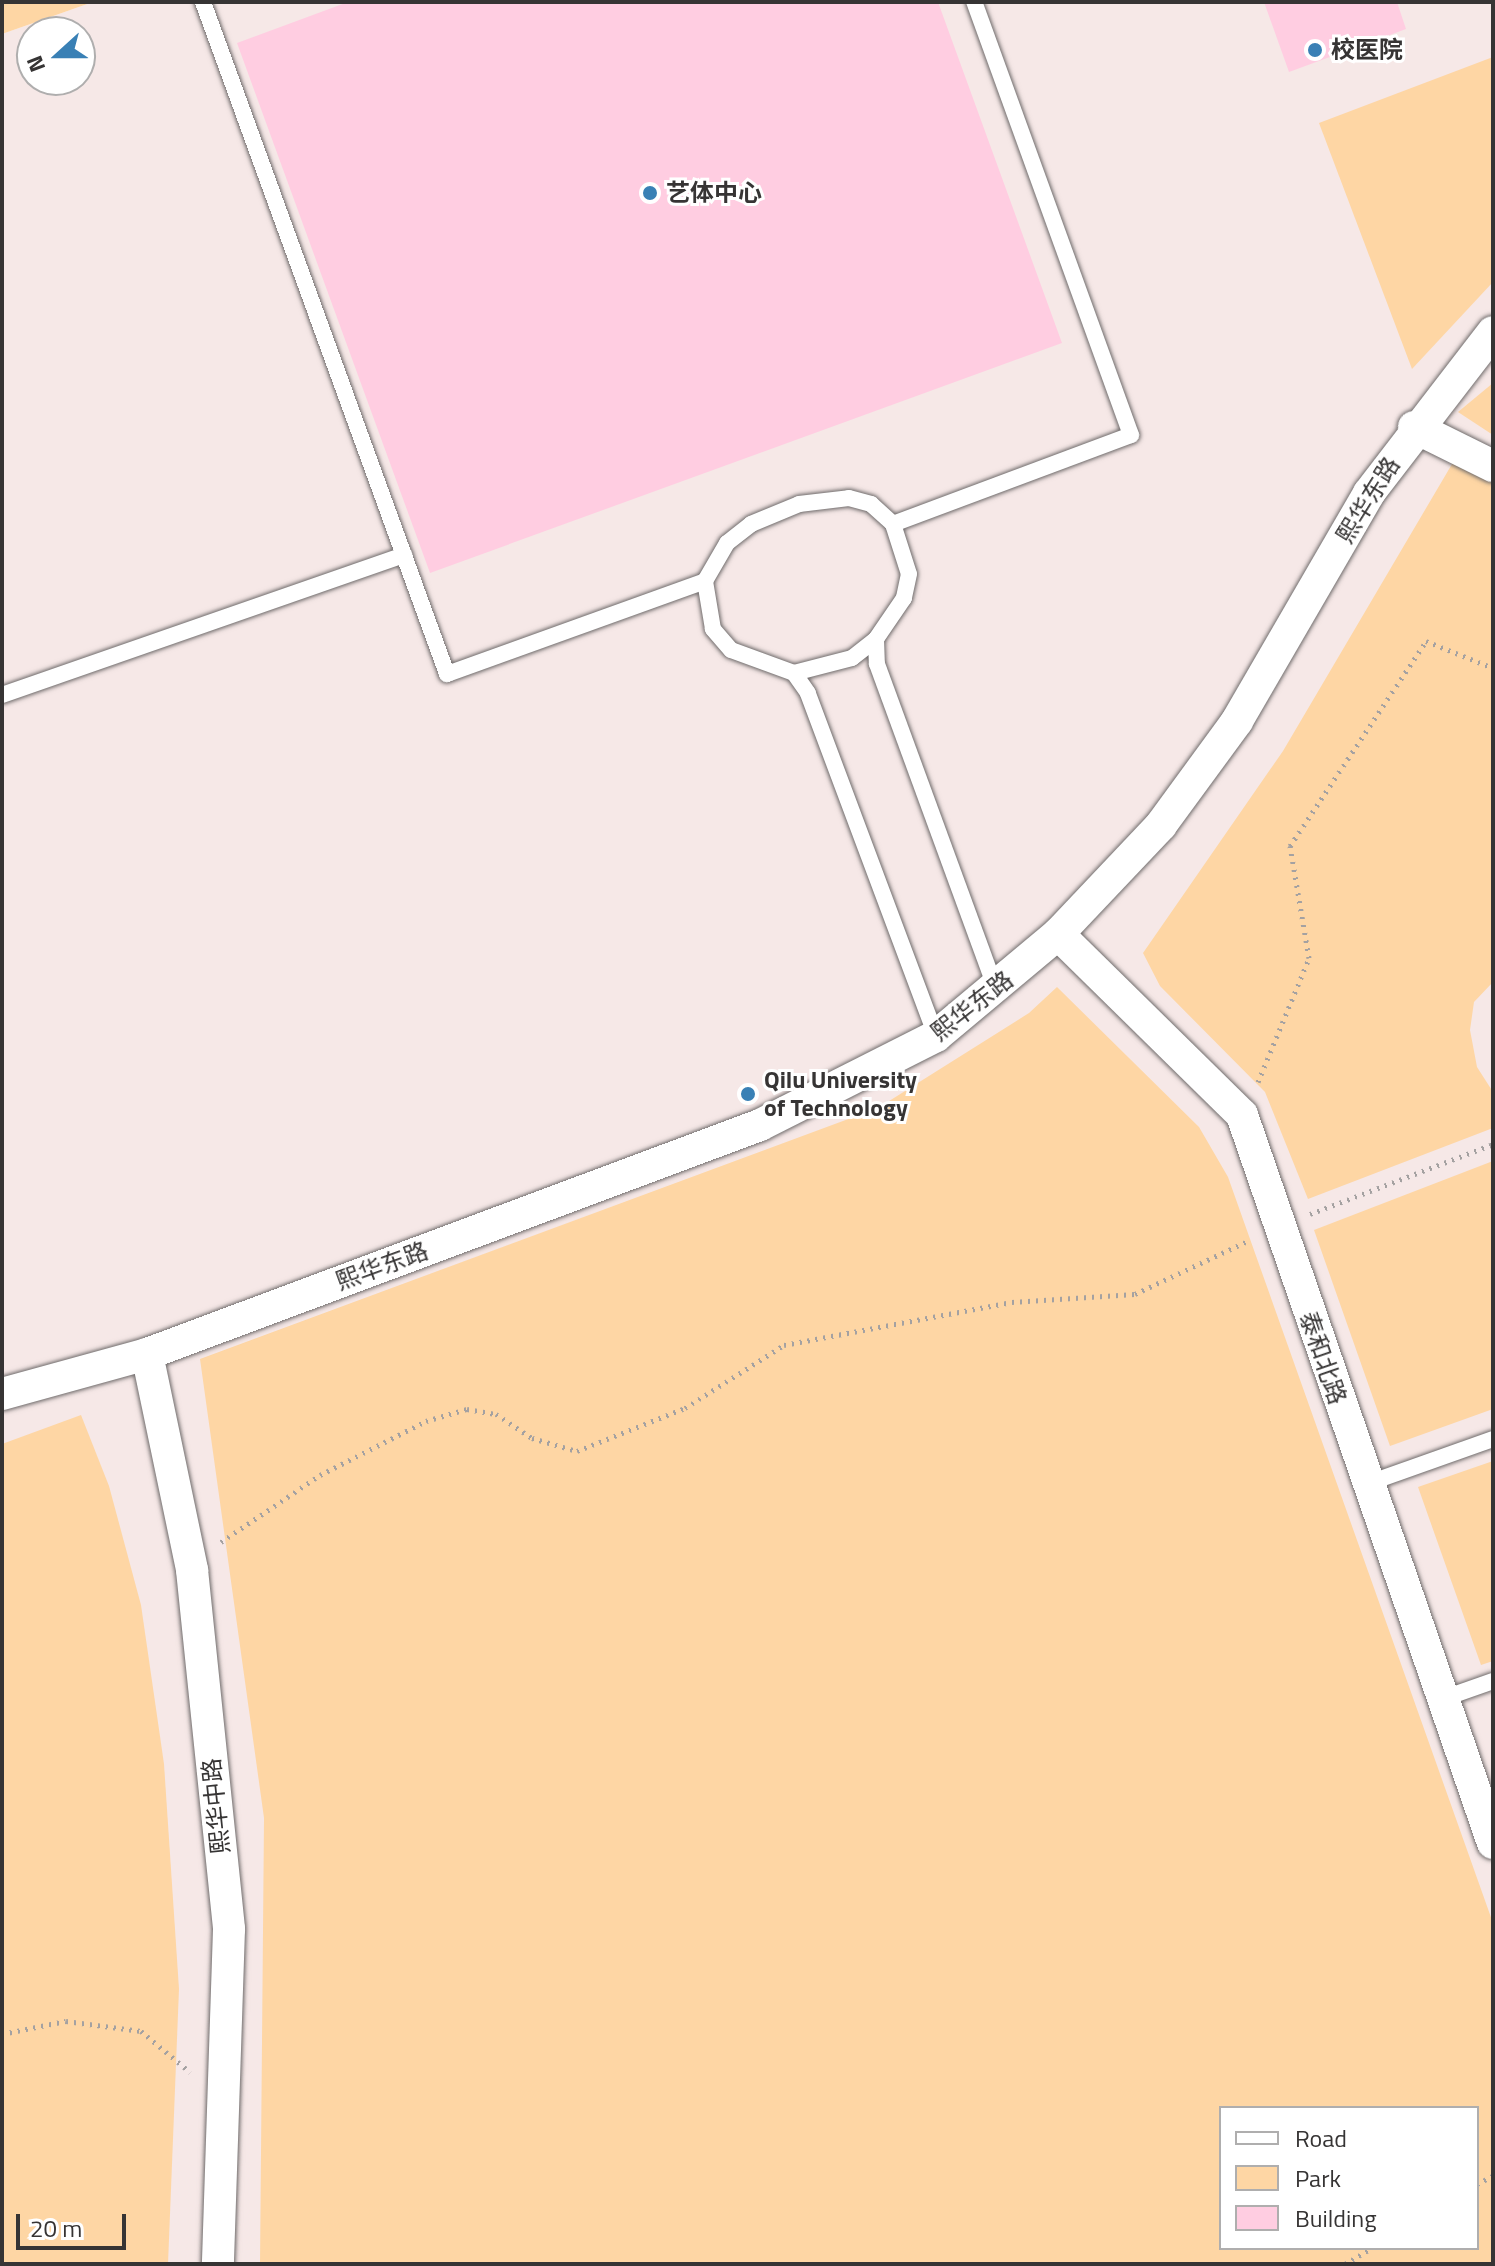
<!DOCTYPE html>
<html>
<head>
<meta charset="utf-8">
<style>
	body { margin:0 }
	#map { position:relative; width:1495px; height:2266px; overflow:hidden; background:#fcf7f7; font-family:"Titillium Web","Noto Sans SC",sans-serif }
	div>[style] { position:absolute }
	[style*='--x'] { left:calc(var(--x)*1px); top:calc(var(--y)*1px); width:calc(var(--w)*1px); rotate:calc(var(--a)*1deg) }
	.built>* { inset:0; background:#f6e8e7 }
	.green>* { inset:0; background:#fed6a4 }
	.building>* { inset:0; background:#ffcde1 }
	.path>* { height:5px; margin-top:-2.5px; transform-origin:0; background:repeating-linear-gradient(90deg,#a4a1a1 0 2px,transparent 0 8px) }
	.roads { filter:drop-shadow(0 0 2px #6f6b6b) drop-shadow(0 0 2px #6f6b6b) }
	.lane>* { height:16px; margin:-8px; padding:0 8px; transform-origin:8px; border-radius:8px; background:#fff }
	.street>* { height:32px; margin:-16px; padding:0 16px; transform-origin:16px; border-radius:16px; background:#fff }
	.dots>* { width:22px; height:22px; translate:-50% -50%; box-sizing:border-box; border:4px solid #fff; border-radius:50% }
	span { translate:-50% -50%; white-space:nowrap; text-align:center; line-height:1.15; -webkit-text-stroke:6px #fff; paint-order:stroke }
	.poi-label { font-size:24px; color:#363434; font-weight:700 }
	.left { translate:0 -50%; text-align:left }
	.street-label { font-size:24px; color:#363434 }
	.frame { position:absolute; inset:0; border:4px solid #363434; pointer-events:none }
	.legend { position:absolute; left:1219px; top:2106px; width:260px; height:144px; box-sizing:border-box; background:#fff; border:2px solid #afaeae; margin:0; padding:10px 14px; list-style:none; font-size:24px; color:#363434 }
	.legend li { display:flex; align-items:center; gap:16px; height:40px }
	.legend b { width:40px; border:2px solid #afaeae }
	.north { position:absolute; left:16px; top:16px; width:80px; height:80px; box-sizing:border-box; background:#fff; border:2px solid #afaeae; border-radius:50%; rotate:249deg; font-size:22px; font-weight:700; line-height:32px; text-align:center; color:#363434 }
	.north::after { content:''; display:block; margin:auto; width:28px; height:36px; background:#3980b5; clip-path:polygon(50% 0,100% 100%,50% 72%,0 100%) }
	.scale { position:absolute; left:16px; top:2214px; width:110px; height:36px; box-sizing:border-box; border:4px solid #363434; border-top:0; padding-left:10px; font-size:24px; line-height:28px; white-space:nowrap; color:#363434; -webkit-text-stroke:6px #fff; paint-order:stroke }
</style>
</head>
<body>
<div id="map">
	<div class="built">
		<div style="clip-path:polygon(evenodd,93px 2px,1493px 2px,1493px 2264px,2px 2264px,2px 34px,93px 2px,32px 32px,80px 32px,80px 80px,32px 80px,32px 32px,93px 2px,1221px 2108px,1477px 2108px,1477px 2248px,1221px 2248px,1221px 2108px)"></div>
	</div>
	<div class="green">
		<div style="clip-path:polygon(2px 2px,93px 2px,2px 34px)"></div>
		<div style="clip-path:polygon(1493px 57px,1493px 282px,1412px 369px,1319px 123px)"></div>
		<div style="clip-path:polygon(1493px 383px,1493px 435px,1458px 412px)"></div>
		<div style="clip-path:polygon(1455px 459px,1493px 476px,1493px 982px,1474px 1002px,1470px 1030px,1477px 1067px,1493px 1092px,1493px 1128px,1308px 1199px,1265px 1092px,1160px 986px,1143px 953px,1283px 751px)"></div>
		<div style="clip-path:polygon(evenodd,1057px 987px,1199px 1127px,1228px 1177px,1493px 1923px,1493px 2264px,260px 2264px,264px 1818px,200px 1359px,878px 1108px,1029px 1013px,1057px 987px,1477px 2108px,1477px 2248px,1221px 2248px,1221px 2108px,1477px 2108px)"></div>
		<div style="clip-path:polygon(1493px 1161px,1493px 1409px,1390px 1446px,1314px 1230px)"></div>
		<div style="clip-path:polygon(81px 1415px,109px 1486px,141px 1605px,164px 1764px,179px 1989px,168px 2264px,2px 2264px,2px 1444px)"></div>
		<div style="clip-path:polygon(1493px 1461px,1493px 1661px,1481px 1665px,1418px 1487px)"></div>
	</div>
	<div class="building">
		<div style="clip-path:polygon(348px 2px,938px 2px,1062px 343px,430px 573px,237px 43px)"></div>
		<div style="clip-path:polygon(1264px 2px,1397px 2px,1406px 29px,1289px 72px)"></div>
	</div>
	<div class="path">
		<div style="--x:1258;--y:1082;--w:134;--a:-67.6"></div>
		<div style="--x:1309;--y:958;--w:114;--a:-99.6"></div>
		<div style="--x:1290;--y:846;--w:246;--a:-56.4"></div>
		<div style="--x:1426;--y:641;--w:72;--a:21.9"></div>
		<div style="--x:1310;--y:1214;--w:196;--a:-20.9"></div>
		<div style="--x:221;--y:1542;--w:120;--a:-34.1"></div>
		<div style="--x:320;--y:1475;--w:119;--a:-27"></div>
		<div style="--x:426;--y:1421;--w:43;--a:-16.3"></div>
		<div style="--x:467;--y:1409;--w:29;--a:10"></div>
		<div style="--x:496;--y:1414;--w:43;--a:33.7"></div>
		<div style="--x:532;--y:1438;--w:47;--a:16.1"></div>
		<div style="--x:577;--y:1451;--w:116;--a:-21.7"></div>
		<div style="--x:685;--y:1408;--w:117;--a:-32.5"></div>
		<div style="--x:784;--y:1345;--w:232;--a:-10.7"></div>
		<div style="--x:1012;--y:1302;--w:123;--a:-3.7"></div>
		<div style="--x:1135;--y:1294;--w:127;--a:-25.2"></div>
		<div style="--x:2;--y:2034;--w:65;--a:-11.5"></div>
		<div style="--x:66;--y:2021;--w:76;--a:7.6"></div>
		<div style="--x:141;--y:2031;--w:64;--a:39.9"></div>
		<div style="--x:1477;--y:2184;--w:18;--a:-27"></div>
		<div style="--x:1345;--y:2264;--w:31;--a:-31"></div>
	</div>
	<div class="roads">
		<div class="lane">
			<div style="--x:203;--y:2;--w:715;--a:70.04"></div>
			<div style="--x:447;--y:674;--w:274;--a:-19.8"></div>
			<div style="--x:893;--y:524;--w:254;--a:-20.5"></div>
			<div style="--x:1131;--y:435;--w:461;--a:-109.9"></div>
			<div style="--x:794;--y:673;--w:60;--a:-14.5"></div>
			<div style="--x:852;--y:658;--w:31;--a:-38"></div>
			<div style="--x:2;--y:695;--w:426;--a:-19.2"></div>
			<div style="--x:936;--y:1036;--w:366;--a:-110.5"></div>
			<div style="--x:808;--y:693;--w:24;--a:-125"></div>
			<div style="--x:794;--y:673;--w:67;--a:-159.9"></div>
			<div style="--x:731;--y:650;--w:28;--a:-131"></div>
			<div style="--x:713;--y:629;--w:49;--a:-99.5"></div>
			<div style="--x:705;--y:581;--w:44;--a:-59.9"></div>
			<div style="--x:727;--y:543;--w:31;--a:-38"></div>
			<div style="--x:751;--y:524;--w:52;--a:-22.6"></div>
			<div style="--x:799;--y:504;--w:50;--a:-6.8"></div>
			<div style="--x:849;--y:498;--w:23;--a:15"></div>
			<div style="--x:871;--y:504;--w:30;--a:42"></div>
			<div style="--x:893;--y:524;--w:52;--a:72.3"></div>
			<div style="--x:909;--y:574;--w:25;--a:102"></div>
			<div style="--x:904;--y:598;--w:50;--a:124.3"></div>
			<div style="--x:876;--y:639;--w:25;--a:88"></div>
			<div style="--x:877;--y:664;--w:347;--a:69.9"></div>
			<div style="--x:1366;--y:1484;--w:135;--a:-19.5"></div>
			<div style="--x:1442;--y:1699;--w:54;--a:-19.4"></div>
		</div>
		<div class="street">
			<div style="--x:1414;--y:427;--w:88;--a:26.3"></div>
			<div style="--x:1058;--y:934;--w:258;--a:44.5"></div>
			<div style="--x:1242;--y:1115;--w:770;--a:70.98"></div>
			<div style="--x:147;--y:1354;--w:221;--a:78.2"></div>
			<div style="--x:192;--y:1570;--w:361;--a:84.1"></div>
			<div style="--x:229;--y:1929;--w:335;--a:91.9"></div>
			<div style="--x:2;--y:1394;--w:150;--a:-15.4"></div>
			<div style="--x:147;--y:1354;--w:654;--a:-20.48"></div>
			<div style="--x:760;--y:1125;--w:197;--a:-26.8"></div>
			<div style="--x:936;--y:1036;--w:159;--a:-39.9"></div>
			<div style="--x:1058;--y:934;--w:150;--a:-46.6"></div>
			<div style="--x:1161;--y:825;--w:129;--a:-53.8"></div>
			<div style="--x:1237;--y:721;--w:263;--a:-59.9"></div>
			<div style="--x:1369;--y:493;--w:203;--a:-52.4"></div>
		</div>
	</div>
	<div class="dots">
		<div style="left:1315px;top:50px;background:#3980b5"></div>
		<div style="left:650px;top:193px;background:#3980b5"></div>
		<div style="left:748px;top:1094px;background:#3980b5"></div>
	</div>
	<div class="poi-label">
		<span class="left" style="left:1331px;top:50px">校医院</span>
		<span class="left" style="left:666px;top:193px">艺体中心</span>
		<span class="left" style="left:764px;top:1094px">Qilu University<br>of Technology</span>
	</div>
	<div class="street-label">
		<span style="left:1368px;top:500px;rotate:-58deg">熙华东路</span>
		<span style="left:972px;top:1006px;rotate:-38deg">熙华东路</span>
		<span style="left:382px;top:1266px;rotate:-20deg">熙华东路</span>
		<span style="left:1323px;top:1358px;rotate:71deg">泰和北路</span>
		<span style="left:216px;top:1806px;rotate:-96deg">熙华中路</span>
	</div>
	<div class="frame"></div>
	<ul class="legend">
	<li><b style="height:10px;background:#fff"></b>Road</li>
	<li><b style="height:22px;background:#fed6a4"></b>Park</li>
	<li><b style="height:22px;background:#ffcde1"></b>Building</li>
	</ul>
	<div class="north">N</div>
	<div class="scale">20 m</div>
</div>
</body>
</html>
